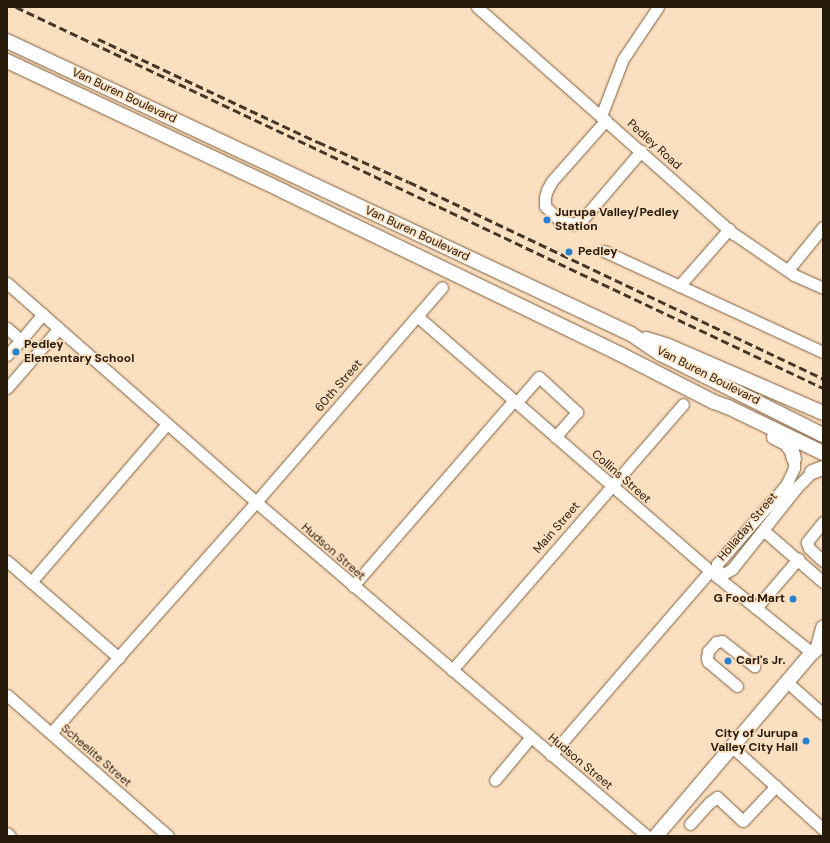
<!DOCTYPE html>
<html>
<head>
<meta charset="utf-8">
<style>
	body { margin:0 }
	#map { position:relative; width:830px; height:843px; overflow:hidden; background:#fbdfc1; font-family:"DM Sans",sans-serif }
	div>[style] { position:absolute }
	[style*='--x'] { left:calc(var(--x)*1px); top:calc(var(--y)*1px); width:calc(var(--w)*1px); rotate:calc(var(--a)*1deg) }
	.roads { filter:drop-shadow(0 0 1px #7e5f3d) drop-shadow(0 0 1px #7e5f3d) }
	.minor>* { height:11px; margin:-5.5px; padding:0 5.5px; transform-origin:5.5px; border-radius:5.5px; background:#fff }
	.major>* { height:14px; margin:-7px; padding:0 7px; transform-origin:7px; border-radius:7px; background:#fff }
	.rail>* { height:2.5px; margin-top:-1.25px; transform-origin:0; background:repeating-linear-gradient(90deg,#463827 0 8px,transparent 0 12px) }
	.dots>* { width:11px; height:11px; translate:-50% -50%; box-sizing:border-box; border:2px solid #fbdfc1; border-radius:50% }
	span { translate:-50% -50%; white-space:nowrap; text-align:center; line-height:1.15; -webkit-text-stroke:3px #fbdfc1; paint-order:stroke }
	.street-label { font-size:12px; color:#261a0b }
	.poi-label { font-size:12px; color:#261a0b; font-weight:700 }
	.left { translate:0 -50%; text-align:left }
	.right { translate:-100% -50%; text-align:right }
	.frame { position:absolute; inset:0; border:8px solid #261a0b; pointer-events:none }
</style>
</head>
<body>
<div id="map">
	<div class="roads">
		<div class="minor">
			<div style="--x:477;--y:7;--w:343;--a:41.5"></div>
			<div style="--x:734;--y:234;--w:73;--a:34.3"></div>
			<div style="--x:794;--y:275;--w:32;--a:24"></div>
			<div style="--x:601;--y:116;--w:61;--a:-68.9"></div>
			<div style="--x:623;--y:59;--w:63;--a:-56.1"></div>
			<div style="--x:606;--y:120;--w:81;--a:131.5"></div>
			<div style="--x:552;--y:181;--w:10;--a:119"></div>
			<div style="--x:547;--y:190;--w:7;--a:106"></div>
			<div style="--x:545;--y:197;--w:9;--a:90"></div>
			<div style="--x:545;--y:206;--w:20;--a:45"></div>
			<div style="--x:559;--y:220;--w:15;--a:16"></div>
			<div style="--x:573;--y:224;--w:10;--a:-24"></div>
			<div style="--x:582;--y:220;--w:91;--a:-49.5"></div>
			<div style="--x:604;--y:251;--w:241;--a:24.8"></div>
			<div style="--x:788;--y:270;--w:55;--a:-50.9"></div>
			<div style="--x:7;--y:283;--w:332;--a:41.3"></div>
			<div style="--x:256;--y:502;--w:514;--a:40.5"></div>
			<div style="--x:679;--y:286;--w:76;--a:-48.7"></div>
			<div style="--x:417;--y:316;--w:388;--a:41"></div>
			<div style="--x:710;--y:571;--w:131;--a:38.8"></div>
			<div style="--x:7;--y:328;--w:18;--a:41"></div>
			<div style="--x:21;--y:340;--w:34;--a:-50"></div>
			<div style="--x:7;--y:355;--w:21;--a:-47"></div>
			<div style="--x:7;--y:388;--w:79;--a:-49.1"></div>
			<div style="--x:517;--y:402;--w:33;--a:-49"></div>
			<div style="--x:539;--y:377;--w:52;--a:42.6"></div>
			<div style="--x:577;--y:412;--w:33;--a:131"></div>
			<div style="--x:794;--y:459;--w:9;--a:90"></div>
			<div style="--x:794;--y:468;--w:19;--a:115"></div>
			<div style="--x:786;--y:485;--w:105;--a:131.1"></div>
			<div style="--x:717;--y:564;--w:13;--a:86"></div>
			<div style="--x:718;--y:577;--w:16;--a:-30"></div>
			<div style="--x:732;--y:569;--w:105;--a:-51.6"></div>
			<div style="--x:797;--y:487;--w:21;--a:-45"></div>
			<div style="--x:823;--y:522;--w:26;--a:129"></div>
			<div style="--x:807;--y:542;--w:6;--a:72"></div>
			<div style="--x:809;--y:548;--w:19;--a:43"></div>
			<div style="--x:763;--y:530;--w:79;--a:40.9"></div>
			<div style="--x:7;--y:561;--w:148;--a:40.9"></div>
			<div style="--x:31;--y:582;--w:208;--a:-49.3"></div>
			<div style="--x:353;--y:586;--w:246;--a:-49.1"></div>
			<div style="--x:756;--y:608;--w:65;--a:-49.4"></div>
			<div style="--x:452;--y:670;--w:352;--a:-49"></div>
			<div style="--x:787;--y:682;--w:48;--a:41.6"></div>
			<div style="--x:737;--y:686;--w:38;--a:-140"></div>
			<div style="--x:708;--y:662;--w:4;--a:-104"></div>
			<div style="--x:707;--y:658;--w:7;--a:-82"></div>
			<div style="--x:708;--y:651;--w:12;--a:-48"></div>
			<div style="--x:716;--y:642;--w:6;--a:-9"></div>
			<div style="--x:722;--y:641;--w:41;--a:38"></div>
			<div style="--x:7;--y:695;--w:214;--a:41.2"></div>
			<div style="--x:51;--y:733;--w:309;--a:-48.4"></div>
			<div style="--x:256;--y:502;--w:284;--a:-49.1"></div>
			<div style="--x:731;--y:746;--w:124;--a:42.1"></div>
			<div style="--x:551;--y:755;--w:243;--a:-49.2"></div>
			<div style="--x:495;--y:780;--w:56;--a:-50.1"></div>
			<div style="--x:690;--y:824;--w:28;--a:-48"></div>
			<div style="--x:709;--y:803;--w:10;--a:-37"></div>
			<div style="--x:717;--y:797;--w:35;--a:43"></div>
			<div style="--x:743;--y:821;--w:48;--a:-46.7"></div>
			<div style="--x:7;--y:833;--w:4;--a:45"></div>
		</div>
		<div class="major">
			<div style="--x:7;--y:41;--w:689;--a:25.15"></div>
			<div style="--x:631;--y:334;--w:36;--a:34"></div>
			<div style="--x:661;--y:354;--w:181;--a:26.6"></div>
			<div style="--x:7;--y:61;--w:307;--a:25.2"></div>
			<div style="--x:285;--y:192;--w:372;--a:25.8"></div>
			<div style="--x:620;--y:354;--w:106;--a:27.1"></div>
			<div style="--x:714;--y:402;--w:15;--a:20"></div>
			<div style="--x:728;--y:407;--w:106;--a:25.8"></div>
			<div style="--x:646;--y:339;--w:21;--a:17"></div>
			<div style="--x:666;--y:345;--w:171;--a:23.4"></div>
			<div style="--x:774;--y:437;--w:13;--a:27"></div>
			<div style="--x:786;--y:443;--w:10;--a:53"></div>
			<div style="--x:792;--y:451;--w:8;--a:76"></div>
			<div style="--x:812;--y:472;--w:12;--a:-20"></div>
			<div style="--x:818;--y:647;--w:20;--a:-75"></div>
			<div style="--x:656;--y:836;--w:240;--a:-49.6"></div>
			<div style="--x:812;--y:653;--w:15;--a:-42"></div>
		</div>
	</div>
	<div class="rail">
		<div style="--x:16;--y:7;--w:892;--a:25.27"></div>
		<div style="--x:98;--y:39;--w:243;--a:25.1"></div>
		<div style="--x:318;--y:142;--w:99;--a:23.7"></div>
		<div style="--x:409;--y:182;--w:458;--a:25.4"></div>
	</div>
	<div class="dots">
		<div style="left:547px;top:220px;background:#2582cf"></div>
		<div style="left:569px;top:252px;background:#2582cf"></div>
		<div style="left:16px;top:352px;background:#2582cf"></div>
		<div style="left:793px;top:599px;background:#2582cf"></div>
		<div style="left:728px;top:661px;background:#2582cf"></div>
		<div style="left:806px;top:741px;background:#2582cf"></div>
	</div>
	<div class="street-label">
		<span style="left:124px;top:96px;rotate:25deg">Van Buren Boulevard</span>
		<span style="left:654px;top:145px;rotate:42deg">Pedley Road</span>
		<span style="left:417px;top:234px;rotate:25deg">Van Buren Boulevard</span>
		<span style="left:708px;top:376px;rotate:27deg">Van Buren Boulevard</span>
		<span style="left:339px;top:386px;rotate:-49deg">60th Street</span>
		<span style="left:621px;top:477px;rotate:41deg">Collins Street</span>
		<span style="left:748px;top:527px;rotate:-50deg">Holladay Street</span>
		<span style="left:557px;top:528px;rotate:-49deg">Main Street</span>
		<span style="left:333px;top:552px;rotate:41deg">Hudson Street</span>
		<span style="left:96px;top:756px;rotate:41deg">Scheelite Street</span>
		<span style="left:580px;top:762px;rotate:40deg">Hudson Street</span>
	</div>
	<div class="poi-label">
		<span class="left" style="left:555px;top:220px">Jurupa Valley/Pedley<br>Station</span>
		<span class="left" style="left:578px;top:252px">Pedley</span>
		<span class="left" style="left:24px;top:352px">Pedley<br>Elementary School</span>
		<span class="right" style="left:785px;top:599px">G Food Mart</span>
		<span class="left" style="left:736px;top:661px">Carl's Jr.</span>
		<span class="right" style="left:798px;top:741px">City of Jurupa<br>Valley City Hall</span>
	</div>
	<div class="frame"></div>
</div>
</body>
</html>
